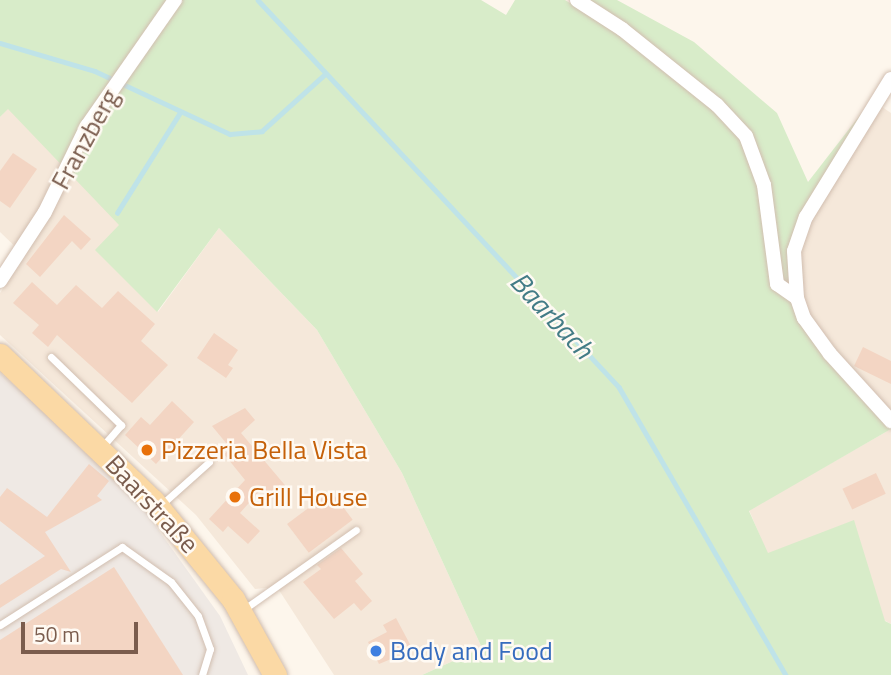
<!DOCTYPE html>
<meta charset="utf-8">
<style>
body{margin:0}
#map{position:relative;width:891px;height:675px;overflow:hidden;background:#fdf6ec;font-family:"Titillium Web",sans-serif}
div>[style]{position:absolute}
.residential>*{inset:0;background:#f5e8da}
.industrial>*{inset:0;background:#efe9e4}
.green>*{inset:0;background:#d8ecc9}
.stream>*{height:4.5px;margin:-2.25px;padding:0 2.25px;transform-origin:2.25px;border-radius:2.25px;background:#bfe3e8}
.building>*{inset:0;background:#f3d5c3;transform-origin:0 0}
.roads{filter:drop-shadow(0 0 2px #d1beb0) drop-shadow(0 0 2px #d1beb0)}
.lane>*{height:7px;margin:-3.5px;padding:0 3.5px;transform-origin:3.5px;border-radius:3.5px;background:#fff}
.street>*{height:14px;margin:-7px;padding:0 7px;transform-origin:7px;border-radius:7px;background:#fff}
.primary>*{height:23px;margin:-11.5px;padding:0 11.5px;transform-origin:11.5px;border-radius:11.5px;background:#fbd9a5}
.dots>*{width:19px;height:19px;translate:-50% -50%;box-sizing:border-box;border:4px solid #fffaf3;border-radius:50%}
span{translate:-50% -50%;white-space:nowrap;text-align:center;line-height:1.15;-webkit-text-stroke:5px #fffaf3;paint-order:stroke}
.street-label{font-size:26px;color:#7a5c4d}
.food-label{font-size:26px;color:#c56008}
.left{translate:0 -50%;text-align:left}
.shop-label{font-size:26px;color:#366cbe}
.water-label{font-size:28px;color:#437c86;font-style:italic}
.scale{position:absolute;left:21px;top:622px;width:117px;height:32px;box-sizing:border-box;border:4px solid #7a5c4d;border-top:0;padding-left:9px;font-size:21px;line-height:24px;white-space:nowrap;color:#7a5c4d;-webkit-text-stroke:5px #fffaf3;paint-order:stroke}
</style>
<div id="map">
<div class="residential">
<div style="clip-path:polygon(876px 103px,891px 113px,891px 421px,797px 298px,806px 217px)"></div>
<div style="clip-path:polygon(8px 108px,120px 225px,158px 312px,219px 228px,317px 330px,402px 473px,482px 648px,422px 675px,334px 675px,277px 587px,255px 589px,196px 515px,0 335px,0 293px,25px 256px,0 232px,0 117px)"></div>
<div style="clip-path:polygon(891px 429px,891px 624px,767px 553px,749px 510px)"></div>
</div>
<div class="industrial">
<div style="clip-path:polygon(0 373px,69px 433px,147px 514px,220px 616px,248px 675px,0 675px)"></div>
</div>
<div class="green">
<div style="clip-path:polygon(0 0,481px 0,506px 15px,515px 0,565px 0,618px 32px,717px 105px,757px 160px,773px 265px,804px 318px,891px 421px,891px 429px,749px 511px,768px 553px,854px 520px,885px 621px,891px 624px,891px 675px,422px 675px,482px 648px,402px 473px,317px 330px,219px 228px,157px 312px,95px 250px,119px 225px,8px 109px,0 117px)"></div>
<div style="clip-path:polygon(583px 0,617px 0,694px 42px,777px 113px,808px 182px,874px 97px,803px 213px,793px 292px,779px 280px,746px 131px)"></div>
</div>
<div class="stream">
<div style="left:258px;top:0;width:529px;rotate:46.99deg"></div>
<div style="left:619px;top:387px;width:333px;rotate:59.9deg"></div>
<div style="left:0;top:43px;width:99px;rotate:16.4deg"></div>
<div style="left:95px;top:71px;width:149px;rotate:25deg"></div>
<div style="left:230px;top:134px;width:32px;rotate:-5deg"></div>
<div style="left:262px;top:131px;width:85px;rotate:-42.1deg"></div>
<div style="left:117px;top:213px;width:117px;rotate:-57.9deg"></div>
</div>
<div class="building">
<div style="clip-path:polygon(13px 153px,37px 169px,10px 208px,0 201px,0 171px)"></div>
<div style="clip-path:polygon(64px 215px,91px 239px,81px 250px,72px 241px,40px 277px,26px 264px)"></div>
<div style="clip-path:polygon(32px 282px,57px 305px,76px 285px,102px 308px,118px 291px,155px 324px,141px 341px,168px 365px,132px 403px,57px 335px,48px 347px,32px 333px,39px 325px,13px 303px)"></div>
<div style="clip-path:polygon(214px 333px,238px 350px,228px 365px,233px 368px,226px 378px,197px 358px)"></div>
<div style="clip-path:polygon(863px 347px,891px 361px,891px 384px,854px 366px)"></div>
<div style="clip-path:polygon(172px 401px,194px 422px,156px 464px,125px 435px,141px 417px,150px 425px)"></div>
<div style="clip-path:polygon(245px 408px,255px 420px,241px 433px,289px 490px,275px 501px,263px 487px,240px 513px,260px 531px,248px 544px,228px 526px,223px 532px,209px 519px,245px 480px,224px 454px,231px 449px,212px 426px)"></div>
<div style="clip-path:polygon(89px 464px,109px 481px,97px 496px,102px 500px,45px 532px,71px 572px,61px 569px,0 608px,0 585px,45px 556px,0 521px,0 497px,7px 488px,47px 517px)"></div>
<div style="left:876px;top:473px;width:23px;height:37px;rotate:65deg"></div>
<div style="left:331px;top:491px;width:36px;height:55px;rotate:53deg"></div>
<div style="clip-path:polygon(341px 548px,363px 574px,355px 581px,372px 601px,361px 611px,354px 603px,334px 619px,303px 582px,321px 569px,317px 565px)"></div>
<div style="clip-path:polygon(114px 567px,183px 675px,0 675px,0 640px)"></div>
<div style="clip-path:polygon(396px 618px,413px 650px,379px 664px,368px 642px,387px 632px,383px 625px)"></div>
</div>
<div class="roads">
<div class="lane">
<div style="left:51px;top:357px;width:98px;rotate:44.2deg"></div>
<div style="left:121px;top:425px;width:30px;rotate:131deg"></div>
<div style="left:162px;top:504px;width:63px;rotate:-41.8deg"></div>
<div style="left:244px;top:609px;width:137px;rotate:-35.2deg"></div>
<div style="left:0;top:625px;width:145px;rotate:-32.6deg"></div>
<div style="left:122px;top:547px;width:60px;rotate:35.5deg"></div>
<div style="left:171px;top:582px;width:43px;rotate:51.5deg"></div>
<div style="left:198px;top:616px;width:35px;rotate:70deg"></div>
<div style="left:210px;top:649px;width:27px;rotate:107deg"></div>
</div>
<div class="street">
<div style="left:577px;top:0;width:54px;rotate:32.8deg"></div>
<div style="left:622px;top:29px;width:122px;rotate:38.7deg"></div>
<div style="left:717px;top:105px;width:42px;rotate:46.9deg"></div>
<div style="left:746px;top:136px;width:52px;rotate:69.8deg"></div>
<div style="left:764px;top:185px;width:100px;rotate:82.5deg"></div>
<div style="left:777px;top:284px;width:24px;rotate:35deg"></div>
<div style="left:797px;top:298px;width:21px;rotate:71deg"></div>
<div style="left:804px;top:318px;width:44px;rotate:54.2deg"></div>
<div style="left:830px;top:354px;width:91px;rotate:47.7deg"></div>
<div style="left:0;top:281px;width:82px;rotate:-56.9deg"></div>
<div style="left:45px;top:212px;width:96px;rotate:-64deg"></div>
<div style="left:87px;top:126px;width:154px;rotate:-55.1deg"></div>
<div style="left:797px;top:298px;width:47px;rotate:-93.7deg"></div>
<div style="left:794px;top:251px;width:36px;rotate:-71deg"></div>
<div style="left:806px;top:217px;width:162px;rotate:-58.4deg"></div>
</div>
<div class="primary">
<div style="left:0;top:355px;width:211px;rotate:43.7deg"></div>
<div style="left:153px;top:501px;width:127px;rotate:50.8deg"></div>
<div style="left:233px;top:599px;width:87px;rotate:61.1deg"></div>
</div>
</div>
<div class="dots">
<div style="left:147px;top:450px;background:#e8710a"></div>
<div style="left:235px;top:497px;background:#e8710a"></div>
<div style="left:376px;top:651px;background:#3f7fe0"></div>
</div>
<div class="street-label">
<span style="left:85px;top:139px;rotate:-61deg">Franzberg</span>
<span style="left:152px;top:504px;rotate:47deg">Baarstraße</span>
</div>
<div class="food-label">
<span class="left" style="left:161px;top:450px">Pizzeria Bella Vista</span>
<span class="left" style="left:249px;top:497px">Grill House</span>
</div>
<div class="shop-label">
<span class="left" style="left:390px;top:651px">Body and Food</span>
</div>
<div class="water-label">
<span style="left:552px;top:315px;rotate:47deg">Baarbach</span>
</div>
<div class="scale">50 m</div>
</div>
